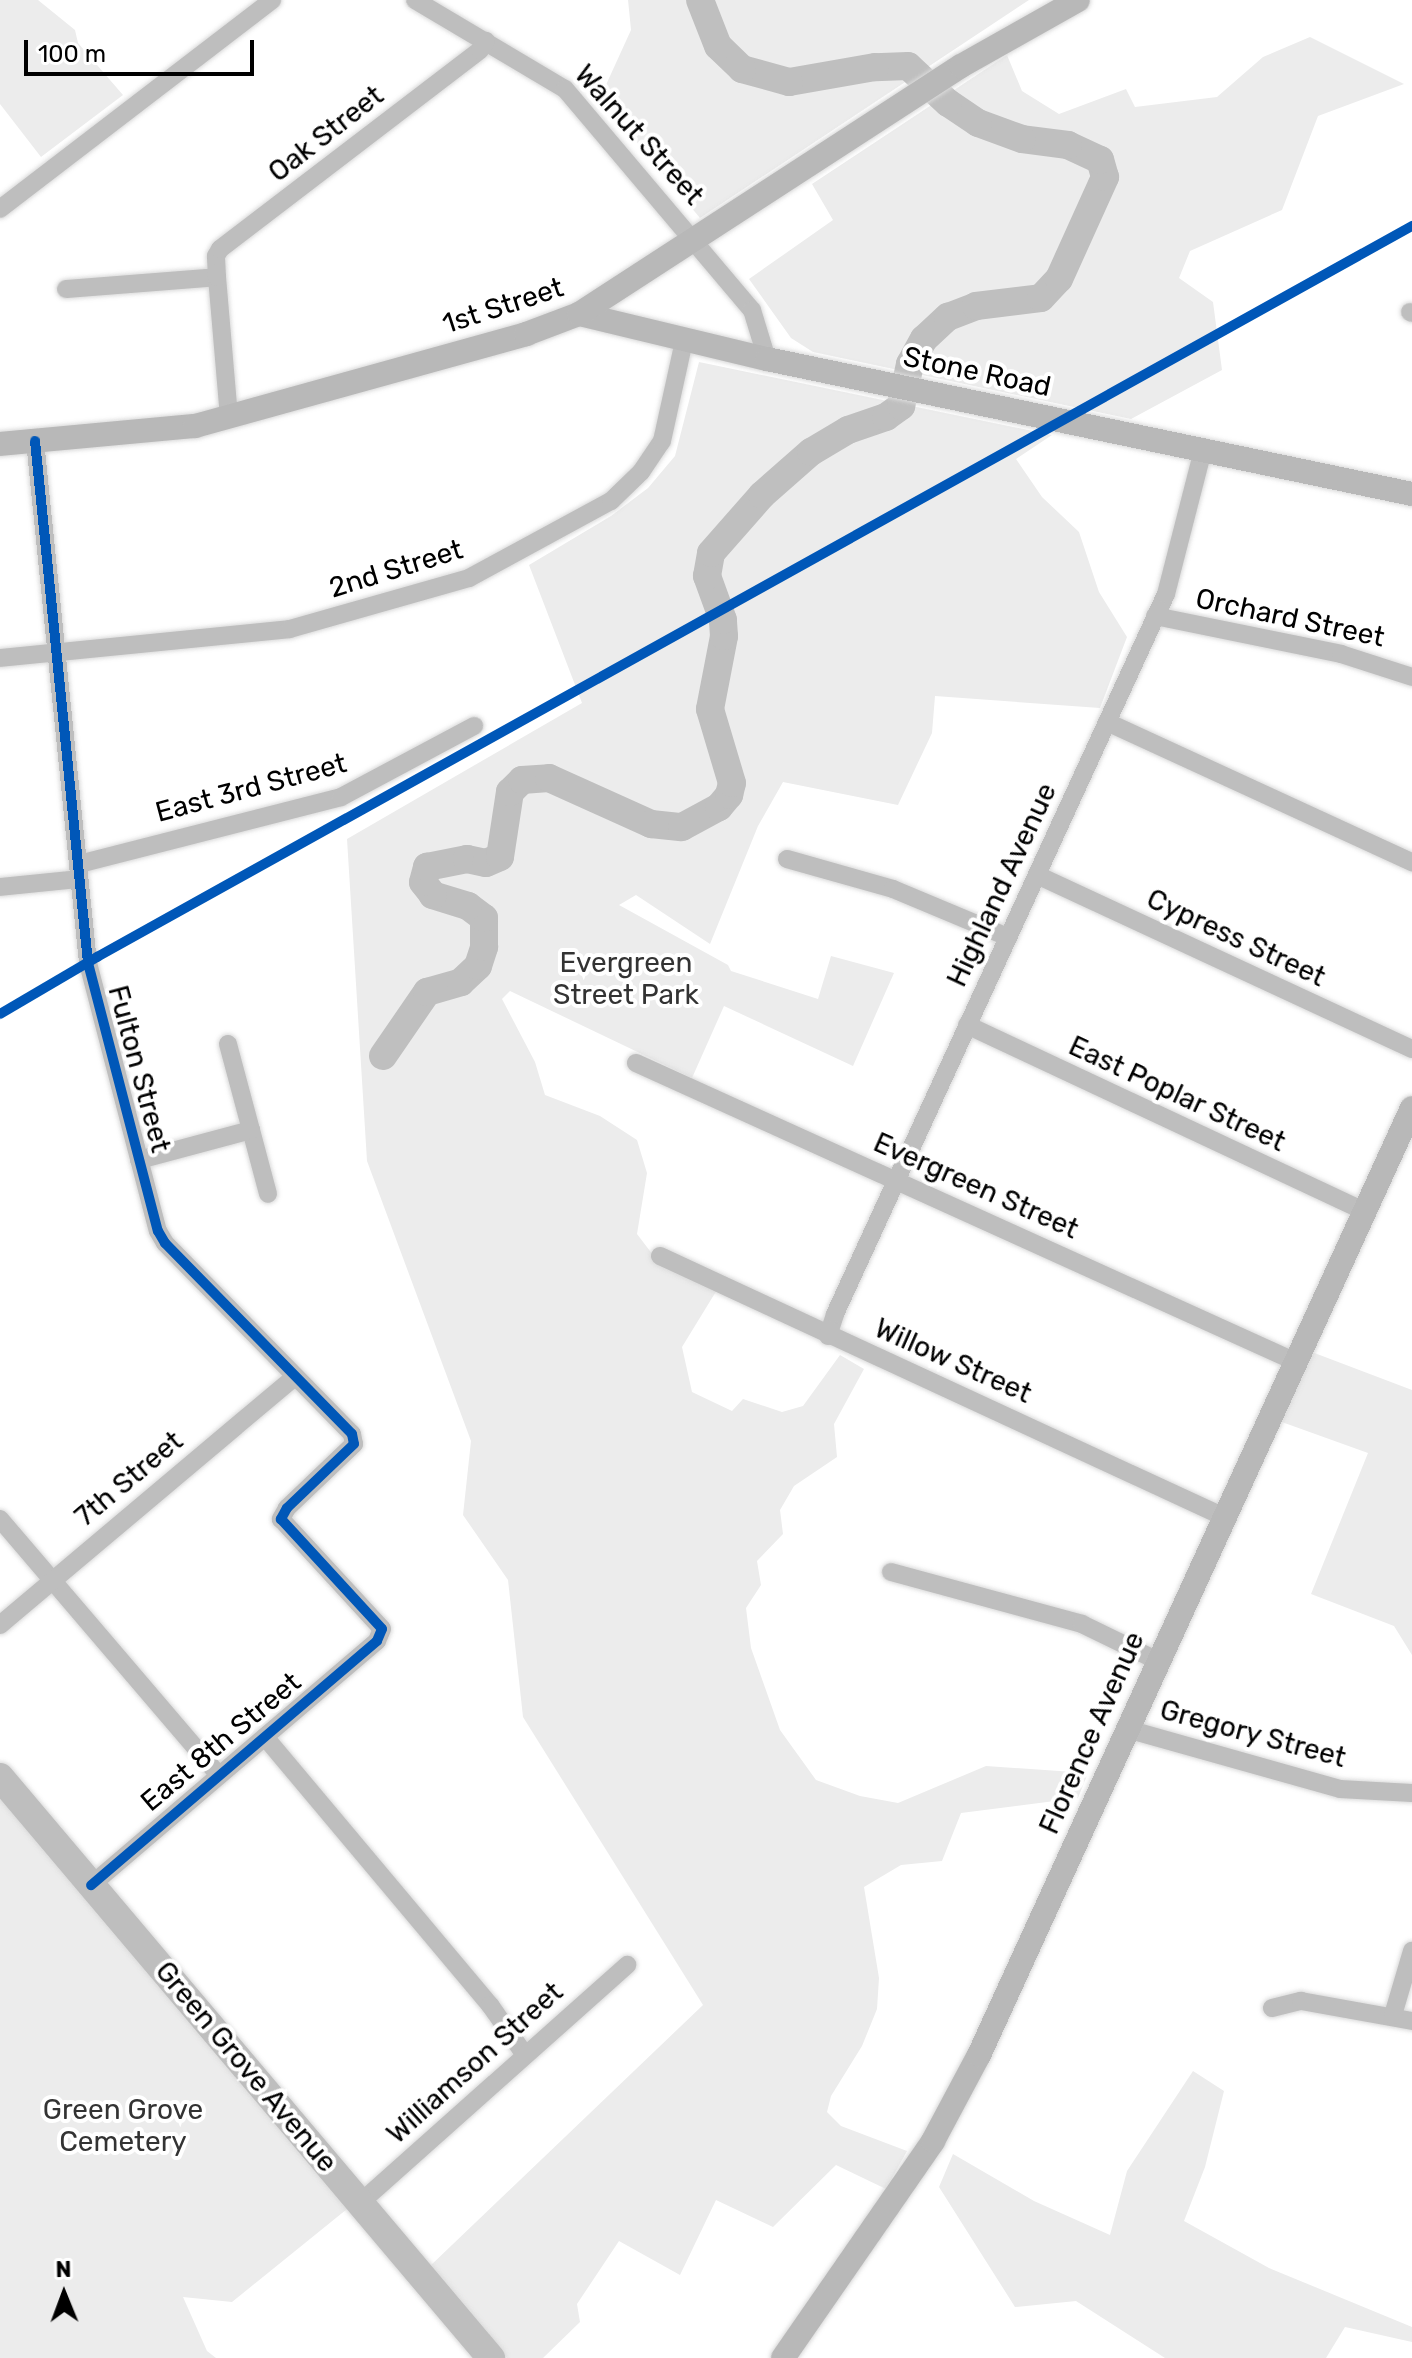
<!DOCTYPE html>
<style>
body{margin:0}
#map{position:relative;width:1412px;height:2358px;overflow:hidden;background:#fff;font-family:Rubik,sans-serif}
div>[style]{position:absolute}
.green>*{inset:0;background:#ececec}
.river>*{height:28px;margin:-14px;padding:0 14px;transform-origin:14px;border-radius:14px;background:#bfbfbf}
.roads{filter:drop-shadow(0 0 2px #dbdbdb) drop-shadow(0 0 2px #dbdbdb)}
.street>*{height:18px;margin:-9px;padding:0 9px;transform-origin:9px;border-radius:9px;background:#bebebe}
.secondary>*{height:24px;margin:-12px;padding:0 12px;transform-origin:12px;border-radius:12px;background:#b8b8b8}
.primary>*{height:28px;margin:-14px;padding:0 14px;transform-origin:14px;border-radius:14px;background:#bebebe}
.cycleway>*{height:10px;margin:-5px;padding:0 5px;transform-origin:5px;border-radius:5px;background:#0057b8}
span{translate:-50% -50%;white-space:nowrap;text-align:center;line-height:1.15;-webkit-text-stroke:8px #fff;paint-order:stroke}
.street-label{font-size:28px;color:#000}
.park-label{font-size:28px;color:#333}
.north{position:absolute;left:24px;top:2254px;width:80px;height:80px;-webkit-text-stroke:6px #fff;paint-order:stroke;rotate:359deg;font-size:22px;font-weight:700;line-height:32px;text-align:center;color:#000}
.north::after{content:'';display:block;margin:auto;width:28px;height:36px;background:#000;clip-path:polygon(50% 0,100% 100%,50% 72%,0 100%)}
.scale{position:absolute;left:24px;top:40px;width:230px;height:36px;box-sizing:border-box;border:4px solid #000;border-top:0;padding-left:10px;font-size:24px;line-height:28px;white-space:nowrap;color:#000;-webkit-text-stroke:6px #fff;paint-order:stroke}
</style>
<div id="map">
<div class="green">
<div style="clip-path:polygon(0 0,38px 0,75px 30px,78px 43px,123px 95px,41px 157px,0 104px)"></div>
<div style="clip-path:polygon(628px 0,1029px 0,700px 218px,600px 98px,631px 30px)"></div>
<div style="clip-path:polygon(1310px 37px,1404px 84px,1318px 116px,1282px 210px,1190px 251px,1179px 278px,1213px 302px,1222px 370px,1131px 419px,813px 352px,791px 338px,749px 279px,833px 220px,812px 184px,1007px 55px,1022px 91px,1059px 114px,1126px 89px,1135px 107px,1217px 97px,1263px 57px)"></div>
<div style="clip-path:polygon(699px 362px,1052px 435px,1016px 459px,1042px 497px,1079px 532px,1099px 592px,1127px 637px,1100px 708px,935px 696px,932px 733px,898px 805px,783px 782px,758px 826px,710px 944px,636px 895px,619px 905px,728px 965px,731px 971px,818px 999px,831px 956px,894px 973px,853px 1066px,724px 1006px,692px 1078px,510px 991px,502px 999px,535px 1062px,545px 1095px,600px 1116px,637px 1140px,647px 1173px,637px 1234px,653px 1255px,720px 1285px,682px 1347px,692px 1392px,732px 1411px,743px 1399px,782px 1412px,803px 1406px,840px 1355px,864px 1369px,834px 1424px,837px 1457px,794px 1486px,780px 1510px,783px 1534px,757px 1561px,761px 1585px,746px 1608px,751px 1648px,780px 1730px,816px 1780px,860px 1796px,898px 1803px,986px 1766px,1088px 1773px,1078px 1798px,961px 1813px,942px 1861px,901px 1865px,864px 1887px,879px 1978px,877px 2009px,862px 2046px,831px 2096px,827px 2112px,841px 2126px,907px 2151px,886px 2189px,836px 2165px,773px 2227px,716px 2200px,680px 2275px,619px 2241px,577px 2304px,580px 2322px,543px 2358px,507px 2358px,429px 2267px,703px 2005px,523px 1717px,508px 1580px,463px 1515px,471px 1441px,367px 1161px,347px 839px,582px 703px,529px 565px,611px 516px,648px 488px,675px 456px)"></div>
<div style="clip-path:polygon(1296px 1346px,1412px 1390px,1412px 1655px,1394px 1626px,1311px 1594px,1368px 1453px,1265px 1416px)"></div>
<div style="clip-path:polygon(0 1797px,352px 2205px,232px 2302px,183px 2297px,207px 2351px,216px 2358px,0 2358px)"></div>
<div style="clip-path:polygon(1193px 2071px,1224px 2091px,1205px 2167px,1184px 2221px,1269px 2268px,1412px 2327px,1412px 2342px,1345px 2327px,1326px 2358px,1165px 2358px,1076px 2301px,1015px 2307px,939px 2187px,953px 2154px,1034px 2201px,1110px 2235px,1127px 2171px)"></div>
</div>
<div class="river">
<div style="left:383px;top:1056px;width:78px;rotate:-55.5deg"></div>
<div style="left:427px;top:992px;width:35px;rotate:-16deg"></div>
<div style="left:461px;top:982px;width:23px;rotate:-43deg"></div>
<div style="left:478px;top:966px;width:20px;rotate:-72deg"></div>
<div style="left:484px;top:947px;width:29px;rotate:-90deg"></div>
<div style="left:484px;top:918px;width:20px;rotate:-143deg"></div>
<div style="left:468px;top:906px;width:37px;rotate:-163deg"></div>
<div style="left:433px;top:895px;width:16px;rotate:-128deg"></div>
<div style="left:423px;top:882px;width:16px;rotate:-75deg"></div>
<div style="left:427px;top:867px;width:41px;rotate:-11.3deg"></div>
<div style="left:467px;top:859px;width:19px;rotate:12deg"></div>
<div style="left:486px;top:863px;width:15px;rotate:-23deg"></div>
<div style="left:500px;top:857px;width:66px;rotate:-81.3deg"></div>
<div style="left:510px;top:792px;width:17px;rotate:-45deg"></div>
<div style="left:522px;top:780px;width:27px;rotate:-4deg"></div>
<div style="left:549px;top:778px;width:112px;rotate:24.3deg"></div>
<div style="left:651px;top:824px;width:31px;rotate:6deg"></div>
<div style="left:682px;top:827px;width:42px;rotate:-28.4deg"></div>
<div style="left:719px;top:807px;width:16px;rotate:-50deg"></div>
<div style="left:729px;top:795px;width:12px;rotate:-76deg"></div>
<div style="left:732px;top:783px;width:77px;rotate:-106.6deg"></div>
<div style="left:710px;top:709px;width:74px;rotate:-79.1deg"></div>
<div style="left:724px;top:636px;width:16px;rotate:-94deg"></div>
<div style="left:723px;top:620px;width:47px;rotate:-110deg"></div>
<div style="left:707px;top:576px;width:23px;rotate:-80deg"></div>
<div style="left:711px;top:553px;width:77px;rotate:-48.7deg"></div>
<div style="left:762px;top:495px;width:65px;rotate:-41.3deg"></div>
<div style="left:811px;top:452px;width:43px;rotate:-30.7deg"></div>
<div style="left:848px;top:430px;width:40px;rotate:-18.9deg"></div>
<div style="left:886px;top:417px;width:19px;rotate:-36deg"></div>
<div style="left:901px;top:406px;width:43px;rotate:-77.9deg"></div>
<div style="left:910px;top:364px;width:29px;rotate:-61deg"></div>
<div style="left:924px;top:339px;width:33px;rotate:-43deg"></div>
<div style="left:948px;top:317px;width:30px;rotate:-21deg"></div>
<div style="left:976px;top:306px;width:65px;rotate:-7deg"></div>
<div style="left:1041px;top:298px;width:26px;rotate:-47deg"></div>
<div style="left:1059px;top:279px;width:112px;rotate:-65.7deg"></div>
<div style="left:1105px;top:177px;width:18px;rotate:-106deg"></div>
<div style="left:1100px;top:160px;width:35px;rotate:-155deg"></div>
<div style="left:1068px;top:145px;width:46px;rotate:-172.6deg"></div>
<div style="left:1022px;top:139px;width:47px;rotate:-160deg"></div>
<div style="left:978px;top:123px;width:36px;rotate:-146deg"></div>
<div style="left:948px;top:103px;width:54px;rotate:-137.2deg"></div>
<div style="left:908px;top:66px;width:33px;rotate:178deg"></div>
<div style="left:875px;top:67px;width:87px;rotate:170.1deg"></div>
<div style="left:789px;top:82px;width:49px;rotate:-164.5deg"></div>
<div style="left:742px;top:69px;width:33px;rotate:-136deg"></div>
<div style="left:718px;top:46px;width:49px;rotate:-111.4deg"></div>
</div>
<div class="roads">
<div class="street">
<div style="left:415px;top:0;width:174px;rotate:30.7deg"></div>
<div style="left:565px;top:89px;width:289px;rotate:49.8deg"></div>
<div style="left:752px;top:310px;width:51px;rotate:73deg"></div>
<div style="left:0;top:209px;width:343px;rotate:-37.5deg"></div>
<div style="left:66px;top:289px;width:151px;rotate:-4.5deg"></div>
<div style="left:1410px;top:312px;width:2px;rotate:27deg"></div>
<div style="left:229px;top:417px;width:141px;rotate:-94.9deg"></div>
<div style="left:217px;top:277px;width:21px;rotate:-93deg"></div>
<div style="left:216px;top:256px;width:8px;rotate:-60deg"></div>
<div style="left:220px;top:249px;width:327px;rotate:-37.4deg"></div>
<div style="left:480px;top:50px;width:11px;rotate:-56deg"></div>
<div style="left:35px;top:441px;width:525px;rotate:84.2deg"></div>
<div style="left:88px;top:963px;width:277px;rotate:75.4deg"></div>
<div style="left:158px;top:1231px;width:14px;rotate:60deg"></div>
<div style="left:165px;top:1243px;width:267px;rotate:45.6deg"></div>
<div style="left:352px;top:1434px;width:10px;rotate:79deg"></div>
<div style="left:354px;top:1444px;width:93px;rotate:136.3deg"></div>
<div style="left:287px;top:1508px;width:13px;rotate:119deg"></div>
<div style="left:281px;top:1519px;width:149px;rotate:47.4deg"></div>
<div style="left:382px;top:1629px;width:13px;rotate:113deg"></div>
<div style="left:377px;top:1641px;width:376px;rotate:139.5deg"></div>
<div style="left:1155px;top:616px;width:190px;rotate:11.5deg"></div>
<div style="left:1341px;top:654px;width:75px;rotate:17.9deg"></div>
<div style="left:0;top:658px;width:291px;rotate:-5.7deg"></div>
<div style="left:290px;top:629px;width:186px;rotate:-15.9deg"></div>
<div style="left:469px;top:578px;width:162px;rotate:-28.5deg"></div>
<div style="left:611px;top:501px;width:42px;rotate:-44deg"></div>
<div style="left:641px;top:472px;width:37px;rotate:-56deg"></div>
<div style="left:662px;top:441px;width:102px;rotate:-77.6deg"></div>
<div style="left:1107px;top:722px;width:336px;rotate:24.7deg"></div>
<div style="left:787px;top:859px;width:110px;rotate:15.8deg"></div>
<div style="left:893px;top:889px;width:125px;rotate:22.7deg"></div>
<div style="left:79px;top:864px;width:270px;rotate:-14.3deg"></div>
<div style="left:341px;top:797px;width:151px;rotate:-28.1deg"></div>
<div style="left:1037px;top:875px;width:413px;rotate:24.9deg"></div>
<div style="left:0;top:887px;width:79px;rotate:-5.8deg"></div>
<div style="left:967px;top:1025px;width:438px;rotate:25.1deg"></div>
<div style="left:636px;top:1063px;width:722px;rotate:24.37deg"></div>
<div style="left:251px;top:1130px;width:66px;rotate:75.1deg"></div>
<div style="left:139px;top:1160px;width:116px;rotate:-15deg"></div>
<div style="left:251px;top:1130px;width:89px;rotate:-105deg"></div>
<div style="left:660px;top:1256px;width:621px;rotate:24.83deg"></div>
<div style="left:828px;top:1336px;width:23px;rotate:-72deg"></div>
<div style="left:835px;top:1314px;width:792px;rotate:-65.31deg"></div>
<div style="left:1166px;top:594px;width:149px;rotate:-75.6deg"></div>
<div style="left:0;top:1519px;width:337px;rotate:49.5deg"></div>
<div style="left:891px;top:1572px;width:198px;rotate:15.2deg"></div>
<div style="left:1082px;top:1624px;width:85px;rotate:26deg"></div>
<div style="left:0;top:1625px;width:385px;rotate:-40.1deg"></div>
<div style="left:1127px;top:1729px;width:221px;rotate:15.7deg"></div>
<div style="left:1340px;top:1789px;width:72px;rotate:3.2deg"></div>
<div style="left:265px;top:1737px;width:350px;rotate:50deg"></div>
<div style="left:490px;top:2005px;width:61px;rotate:55deg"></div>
<div style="left:1272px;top:2008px;width:30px;rotate:-14deg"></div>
<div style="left:1301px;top:2001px;width:113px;rotate:10.2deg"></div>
<div style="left:1393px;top:2015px;width:67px;rotate:-73.5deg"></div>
<div style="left:360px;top:2203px;width:358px;rotate:-41.7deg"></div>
</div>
<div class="secondary">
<div style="left:579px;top:314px;width:193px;rotate:13.5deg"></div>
<div style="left:767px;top:359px;width:659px;rotate:11.82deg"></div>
<div style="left:0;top:444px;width:196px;rotate:-5.3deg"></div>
<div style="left:195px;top:426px;width:344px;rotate:-15.5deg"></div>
<div style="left:526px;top:334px;width:57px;rotate:-20.7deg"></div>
<div style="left:579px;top:314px;width:455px;rotate:-33deg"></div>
<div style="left:961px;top:66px;width:134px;rotate:-29.4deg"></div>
<div style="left:783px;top:2358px;width:264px;rotate:-55.3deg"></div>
<div style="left:933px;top:2141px;width:98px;rotate:-61.9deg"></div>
<div style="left:979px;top:2055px;width:1041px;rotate:-65.43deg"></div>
</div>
<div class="primary">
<div style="left:0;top:1777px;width:761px;rotate:49.8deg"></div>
</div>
</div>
<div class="cycleway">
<div style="left:35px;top:441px;width:525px;rotate:84.2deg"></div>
<div style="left:88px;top:963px;width:277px;rotate:75.4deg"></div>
<div style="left:158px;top:1231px;width:14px;rotate:60deg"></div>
<div style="left:165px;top:1243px;width:267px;rotate:45.6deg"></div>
<div style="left:352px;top:1434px;width:10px;rotate:79deg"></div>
<div style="left:354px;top:1444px;width:93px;rotate:136.3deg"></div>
<div style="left:287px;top:1508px;width:13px;rotate:119deg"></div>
<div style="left:281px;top:1519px;width:149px;rotate:47.4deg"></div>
<div style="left:382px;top:1629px;width:13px;rotate:113deg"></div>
<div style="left:377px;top:1641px;width:376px;rotate:139.5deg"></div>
<div style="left:0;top:1014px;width:113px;rotate:-30.4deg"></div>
<div style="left:97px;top:957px;width:1505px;rotate:-29.07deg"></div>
</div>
<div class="street-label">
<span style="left:326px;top:134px;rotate:-38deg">Oak Street</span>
<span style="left:639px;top:135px;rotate:48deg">Walnut Street</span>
<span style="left:503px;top:306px;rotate:-18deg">1st Street</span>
<span style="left:977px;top:372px;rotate:12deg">Stone Road</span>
<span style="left:396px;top:569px;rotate:-17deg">2nd Street</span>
<span style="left:1290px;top:618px;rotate:12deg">Orchard Street</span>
<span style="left:251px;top:788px;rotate:-15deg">East 3rd Street</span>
<span style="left:1002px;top:885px;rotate:-65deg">Highland Avenue</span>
<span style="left:1236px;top:938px;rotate:25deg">Cypress Street</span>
<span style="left:139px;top:1069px;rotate:75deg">Fulton Street</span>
<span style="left:1177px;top:1094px;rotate:25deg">East Poplar Street</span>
<span style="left:976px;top:1186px;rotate:24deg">Evergreen Street</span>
<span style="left:953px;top:1361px;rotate:24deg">Willow Street</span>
<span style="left:129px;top:1479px;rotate:-40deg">7th Street</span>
<span style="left:1092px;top:1733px;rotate:-66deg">Florence Avenue</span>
<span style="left:1253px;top:1734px;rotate:15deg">Gregory Street</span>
<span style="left:221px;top:1742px;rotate:-40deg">East 8th Street</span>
<span style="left:475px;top:2063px;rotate:-42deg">Williamson Street</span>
<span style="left:246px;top:2067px;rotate:50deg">Green Grove Avenue</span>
</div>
<div class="park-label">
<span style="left:626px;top:979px">Evergreen<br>Street Park</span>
<span style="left:123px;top:2126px">Green Grove<br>Cemetery</span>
</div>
<div class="north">N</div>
<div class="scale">100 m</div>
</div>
